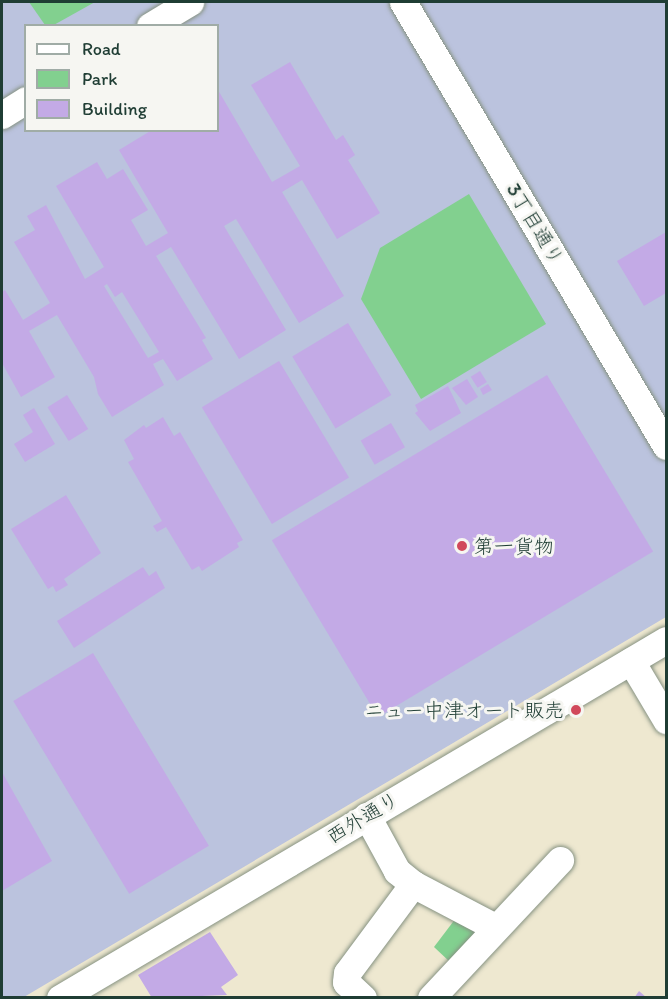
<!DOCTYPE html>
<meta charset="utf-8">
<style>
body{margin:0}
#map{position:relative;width:668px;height:999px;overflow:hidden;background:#eee8d0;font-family:Itim,"Klee One",sans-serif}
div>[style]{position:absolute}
.industrial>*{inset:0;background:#bbc3de}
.green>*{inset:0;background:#82d08f}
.building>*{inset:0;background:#c3aae6;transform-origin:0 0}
.roads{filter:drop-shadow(0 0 2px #869282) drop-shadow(0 0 2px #869282)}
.minor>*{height:27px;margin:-13.5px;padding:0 13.5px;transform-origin:13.5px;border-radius:13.5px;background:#fff}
.dots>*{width:16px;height:16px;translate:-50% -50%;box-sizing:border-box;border:3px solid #f6f6f2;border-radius:50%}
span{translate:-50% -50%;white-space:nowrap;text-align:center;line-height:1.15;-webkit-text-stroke:6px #f6f6f2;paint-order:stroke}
.street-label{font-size:20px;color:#1f3d34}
.poi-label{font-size:20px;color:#1f3d34}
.left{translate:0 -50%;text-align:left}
.right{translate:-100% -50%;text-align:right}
.frame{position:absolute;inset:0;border:3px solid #1f3d34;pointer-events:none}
.legend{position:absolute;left:24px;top:24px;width:195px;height:108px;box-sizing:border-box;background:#f6f6f2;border:2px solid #a0aca6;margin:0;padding:8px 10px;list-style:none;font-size:18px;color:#1f3d34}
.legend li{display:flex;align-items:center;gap:12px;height:30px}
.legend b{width:30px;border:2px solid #a0aca6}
</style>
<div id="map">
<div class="industrial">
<div style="clip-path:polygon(evenodd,2px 2px,666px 2px,666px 617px,24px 997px,2px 998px,2px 2px,26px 26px,218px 26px,218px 130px,26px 130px,26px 26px)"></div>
</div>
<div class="green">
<div style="clip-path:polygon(29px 2px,95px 2px,52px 26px,45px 25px)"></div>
<div style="clip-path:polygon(469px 194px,546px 324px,421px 399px,361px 299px,380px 248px)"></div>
<div style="clip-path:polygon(459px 914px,481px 930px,451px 963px,434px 947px)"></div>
</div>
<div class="building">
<div style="clip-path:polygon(evenodd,290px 62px,336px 140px,343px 135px,355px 155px,348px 160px,380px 213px,337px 239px,302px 180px,282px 192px,344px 296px,299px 323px,236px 219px,224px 226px,286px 330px,239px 359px,171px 247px,156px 256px,206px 338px,202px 340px,213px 359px,177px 381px,163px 359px,153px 364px,164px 385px,112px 417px,98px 394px,94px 377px,57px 315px,29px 331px,55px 377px,21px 397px,2px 363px,2px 292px,5px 290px,23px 320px,50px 303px,14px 242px,35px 230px,27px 216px,46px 205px,85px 279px,104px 267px,56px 186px,97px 162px,107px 179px,123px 169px,148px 210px,131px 220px,146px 246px,168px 233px,119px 150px,152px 130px,218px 130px,218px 90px,272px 182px,300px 166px,251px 85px,290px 62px,107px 284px,115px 297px,122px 292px,159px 352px,148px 358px,104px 286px,107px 284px)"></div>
<div style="clip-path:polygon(666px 232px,666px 293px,644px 306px,617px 261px)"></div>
<div style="left:348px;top:323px;width:84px;height:65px;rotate:59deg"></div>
<div style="left:279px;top:361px;width:136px;height:90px;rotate:59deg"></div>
<div style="left:480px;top:371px;width:13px;height:11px;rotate:58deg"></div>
<div style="left:547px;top:375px;width:206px;height:321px;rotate:59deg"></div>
<div style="clip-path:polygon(467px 379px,478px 397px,466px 405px,452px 388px)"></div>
<div style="clip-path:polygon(488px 384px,492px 390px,483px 395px,480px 389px)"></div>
<div style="clip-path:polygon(448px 386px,461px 413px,430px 431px,415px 413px,418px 411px,415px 405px)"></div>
<div style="left:67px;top:395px;width:40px;height:23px;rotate:58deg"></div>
<div style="clip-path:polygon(34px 408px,55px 444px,25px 462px,14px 444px,33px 432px,23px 415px)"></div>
<div style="clip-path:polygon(163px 417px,174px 436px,180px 432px,243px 540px,237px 543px,239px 547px,202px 571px,199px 566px,192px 570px,166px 527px,157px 532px,153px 526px,162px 521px,128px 462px,134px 459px,124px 440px,144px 425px,146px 428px)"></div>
<div style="left:391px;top:423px;width:28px;height:35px;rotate:60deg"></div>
<div style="clip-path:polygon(66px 495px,101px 553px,64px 579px,68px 585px,56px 592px,53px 586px,48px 589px,11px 529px)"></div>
<div style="clip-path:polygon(143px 567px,149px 576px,156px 571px,165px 588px,74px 648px,57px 621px)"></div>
<div style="left:93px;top:653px;width:225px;height:93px;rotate:59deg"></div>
<div style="clip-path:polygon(2px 772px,52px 861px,2px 891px)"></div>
<div style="clip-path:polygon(210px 932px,238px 975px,221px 987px,227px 995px,152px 998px,138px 975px)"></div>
<div style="clip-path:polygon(639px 991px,647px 998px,634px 998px)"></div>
</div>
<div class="roads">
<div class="minor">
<div style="left:403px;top:2px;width:516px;rotate:59.36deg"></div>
<div style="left:150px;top:26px;width:47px;rotate:-31deg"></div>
<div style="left:2px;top:115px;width:28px;rotate:-32deg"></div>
<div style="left:631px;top:661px;width:69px;rotate:59.3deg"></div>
<div style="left:413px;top:884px;width:93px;rotate:27.7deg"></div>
<div style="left:60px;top:998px;width:704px;rotate:-30.57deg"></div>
<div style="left:363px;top:998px;width:23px;rotate:-137deg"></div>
<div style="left:346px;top:982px;width:9px;rotate:-84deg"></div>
<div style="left:347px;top:973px;width:111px;rotate:-53.4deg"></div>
<div style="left:413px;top:884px;width:21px;rotate:-141deg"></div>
<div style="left:397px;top:871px;width:63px;rotate:-118.6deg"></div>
<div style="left:431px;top:998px;width:189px;rotate:-46.9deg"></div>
</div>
</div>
<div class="dots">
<div style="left:462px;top:546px;background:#d1495b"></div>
<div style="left:576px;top:710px;background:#d1495b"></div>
</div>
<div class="street-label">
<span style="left:535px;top:224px;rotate:59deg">3丁目通り</span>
<span style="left:363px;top:818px;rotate:-31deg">西外通り</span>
</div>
<div class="poi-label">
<span class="left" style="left:474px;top:546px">第一貨物</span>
<span class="right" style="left:564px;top:710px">ニュー中津オート販売</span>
</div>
<div class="frame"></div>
<ul class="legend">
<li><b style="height:8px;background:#fff"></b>Road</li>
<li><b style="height:16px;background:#82d08f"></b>Park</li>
<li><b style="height:16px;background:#c3aae6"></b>Building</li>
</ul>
</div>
